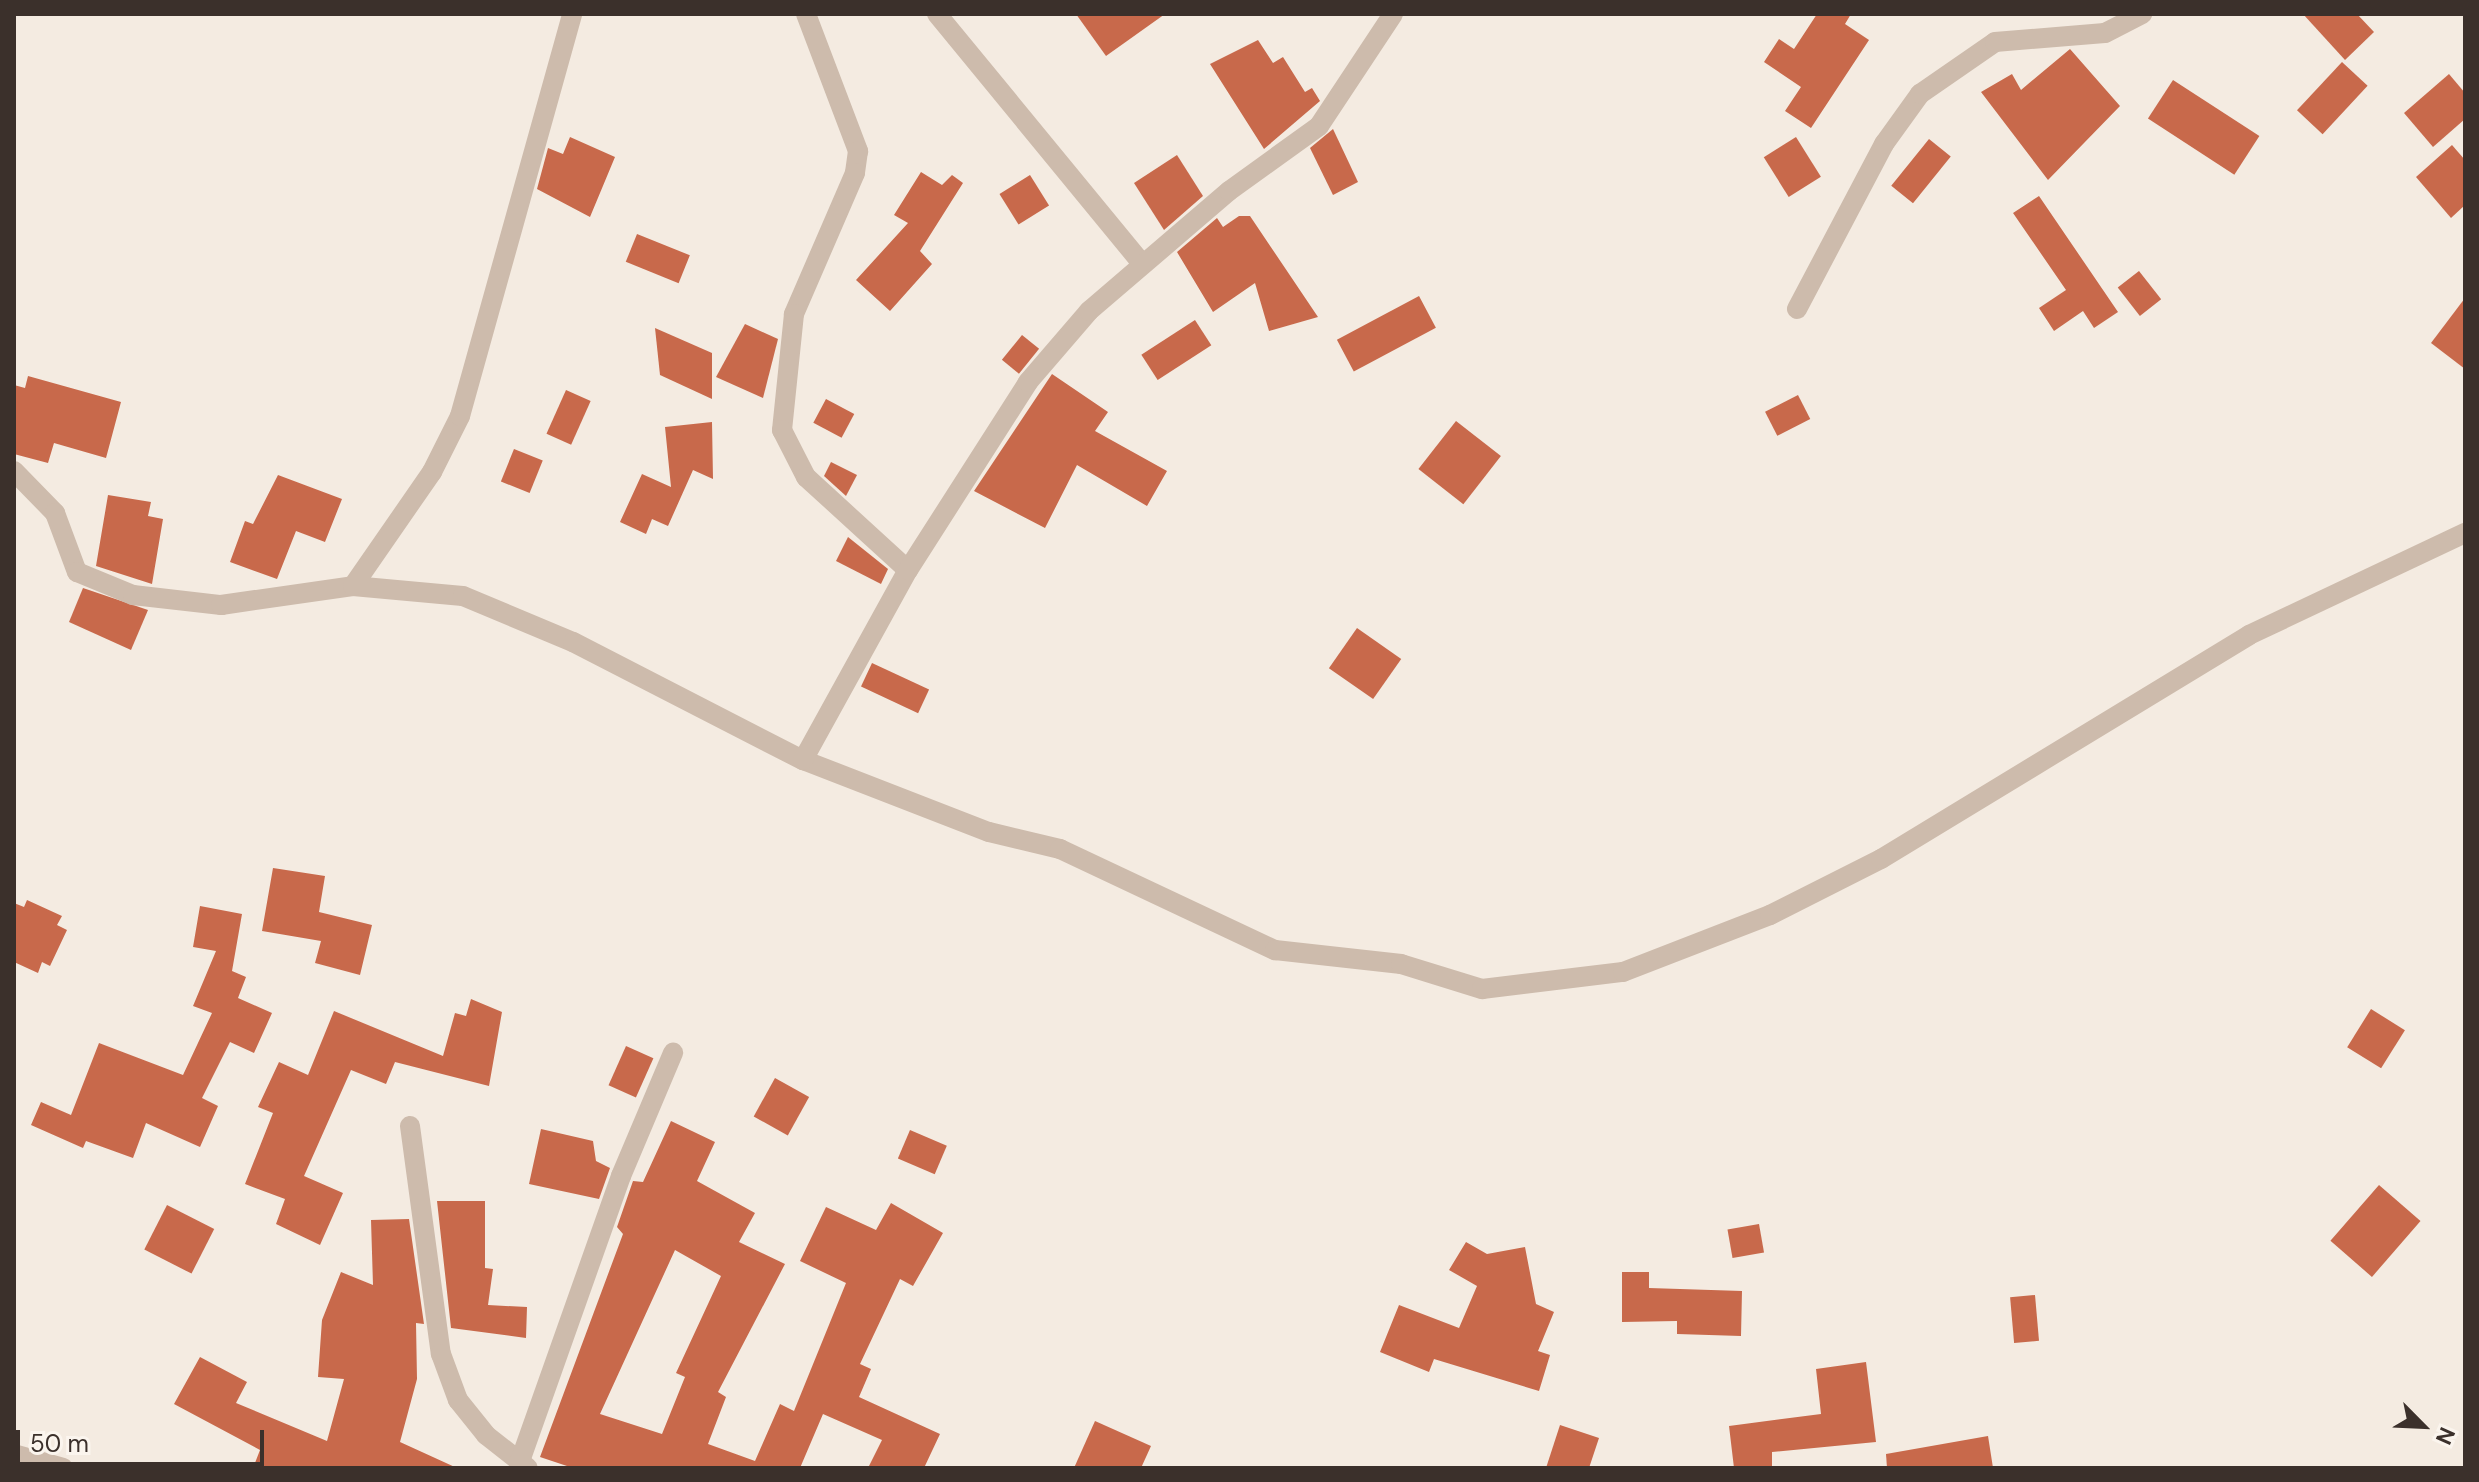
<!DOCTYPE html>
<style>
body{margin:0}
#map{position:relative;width:2479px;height:1482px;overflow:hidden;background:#f4ebe1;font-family:"DM Sans",sans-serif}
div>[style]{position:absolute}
.building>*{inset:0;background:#c8694b;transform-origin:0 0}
.minor>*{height:20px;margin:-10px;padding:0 10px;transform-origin:10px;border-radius:10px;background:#cdbbac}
span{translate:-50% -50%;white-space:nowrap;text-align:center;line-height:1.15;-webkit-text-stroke:7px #fbf5ee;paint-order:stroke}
.frame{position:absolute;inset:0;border:16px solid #3b302b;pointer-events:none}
.north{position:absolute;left:2383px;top:1386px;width:80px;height:80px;-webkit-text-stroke:6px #fbf5ee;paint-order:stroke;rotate:114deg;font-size:22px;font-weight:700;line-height:32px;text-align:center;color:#3b302b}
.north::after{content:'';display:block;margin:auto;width:28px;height:36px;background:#3b302b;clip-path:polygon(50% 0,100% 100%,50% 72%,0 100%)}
.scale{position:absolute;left:16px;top:1430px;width:248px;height:36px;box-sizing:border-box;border:4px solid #3b302b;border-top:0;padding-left:10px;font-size:24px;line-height:28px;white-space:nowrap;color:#3b302b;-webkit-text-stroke:6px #fbf5ee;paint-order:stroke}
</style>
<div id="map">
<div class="building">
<div style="clip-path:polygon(1076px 14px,1165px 14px,1106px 56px)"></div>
<div style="clip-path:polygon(1817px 14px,1851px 14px,1845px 24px,1869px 40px,1811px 128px,1785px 111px,1801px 87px,1764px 62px,1779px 39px,1794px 49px)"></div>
<div style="clip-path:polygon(2303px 14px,2357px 14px,2374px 32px,2345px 60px)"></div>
<div style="clip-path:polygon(1258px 40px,1273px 63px,1283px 57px,1305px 92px,1312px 88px,1320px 101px,1264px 149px,1210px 64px)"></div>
<div style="clip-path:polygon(2070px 49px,2120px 106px,2048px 180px,1981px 92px,2012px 74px,2021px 90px)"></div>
<div style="left:2342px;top:62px;width:35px;height:66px;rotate:43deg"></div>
<div style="clip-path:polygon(2449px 74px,2465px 93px,2465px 119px,2433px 147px,2404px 113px)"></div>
<div style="left:2173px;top:80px;width:103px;height:46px;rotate:33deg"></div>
<div style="clip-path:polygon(1333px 129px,1358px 182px,1333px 195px,1310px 148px)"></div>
<div style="clip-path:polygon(570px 137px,615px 157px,590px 217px,537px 189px,548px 148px,563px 154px)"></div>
<div style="left:1796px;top:137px;width:47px;height:38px;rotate:58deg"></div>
<div style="left:1929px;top:139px;width:28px;height:60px;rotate:39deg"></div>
<div style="clip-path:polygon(2452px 145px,2465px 160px,2465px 205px,2451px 218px,2416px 177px)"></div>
<div style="clip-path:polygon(1177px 155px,1203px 196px,1164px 230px,1134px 183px)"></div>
<div style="clip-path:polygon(921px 172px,942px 185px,952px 175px,963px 183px,920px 251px,932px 264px,890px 311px,856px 280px,908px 223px,894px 215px)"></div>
<div style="left:1030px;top:175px;width:36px;height:36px;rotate:58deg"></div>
<div style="clip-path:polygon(2039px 196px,2118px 312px,2094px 328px,2083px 311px,2054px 331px,2039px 308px,2066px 290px,2013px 213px)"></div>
<div style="clip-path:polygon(1239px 216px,1250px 216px,1318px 317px,1269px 331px,1255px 283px,1213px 312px,1177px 252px,1217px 218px,1223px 227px)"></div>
<div style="left:637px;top:234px;width:57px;height:30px;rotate:22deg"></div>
<div style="left:2139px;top:271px;width:36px;height:27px;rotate:52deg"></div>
<div style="left:1419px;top:296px;width:36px;height:93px;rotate:62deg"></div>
<div style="clip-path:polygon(2465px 298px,2465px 369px,2431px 343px)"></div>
<div style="left:1195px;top:320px;width:30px;height:64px;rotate:57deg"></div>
<div style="clip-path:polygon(745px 324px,778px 339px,763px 398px,716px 377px)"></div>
<div style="clip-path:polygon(655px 328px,712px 353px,712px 399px,660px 375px)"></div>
<div style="left:1022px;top:335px;width:22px;height:32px;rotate:39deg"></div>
<div style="clip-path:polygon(1052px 374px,1108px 412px,1095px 431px,1167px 471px,1147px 506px,1077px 465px,1045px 528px,974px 491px)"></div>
<div style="clip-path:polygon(28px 376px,121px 402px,106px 458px,54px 443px,48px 463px,14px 454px,14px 385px,25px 388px)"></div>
<div style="left:566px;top:390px;width:27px;height:48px;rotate:24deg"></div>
<div style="left:1798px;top:395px;width:27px;height:37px;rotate:63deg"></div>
<div style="left:826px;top:399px;width:32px;height:27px;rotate:28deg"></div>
<div style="left:1456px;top:421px;width:57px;height:61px;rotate:38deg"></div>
<div style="clip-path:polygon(712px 422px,713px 479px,693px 470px,668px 526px,652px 519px,646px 534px,620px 522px,642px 474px,671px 487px,665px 427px)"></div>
<div style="left:514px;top:449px;width:31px;height:35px;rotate:22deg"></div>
<div style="clip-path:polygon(831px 462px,857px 475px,846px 496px,824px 476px)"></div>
<div style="clip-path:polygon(278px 475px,342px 499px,325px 542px,296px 531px,277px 579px,230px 562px,245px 521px,253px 524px)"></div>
<div style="clip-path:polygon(108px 495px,151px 502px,148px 516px,163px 519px,152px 584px,96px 566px)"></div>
<div style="clip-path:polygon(848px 537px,888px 569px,881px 584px,836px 561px)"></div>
<div style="clip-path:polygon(83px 588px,148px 610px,131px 650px,69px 622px)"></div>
<div style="left:1357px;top:628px;width:54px;height:49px;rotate:35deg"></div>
<div style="left:872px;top:663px;width:63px;height:26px;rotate:25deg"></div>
<div style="clip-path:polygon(273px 868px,325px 876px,319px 912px,372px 925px,360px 975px,315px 963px,321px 941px,262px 931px)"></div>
<div style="clip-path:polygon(27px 900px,62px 916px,57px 925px,67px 930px,50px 966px,42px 962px,38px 973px,14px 962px,14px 903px,24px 907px)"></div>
<div style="clip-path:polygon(200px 906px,242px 914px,232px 971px,246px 977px,238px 998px,272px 1013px,254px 1053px,230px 1042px,202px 1098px,218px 1106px,200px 1147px,146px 1123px,133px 1158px,86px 1141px,83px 1148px,31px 1125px,41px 1102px,71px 1115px,99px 1043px,183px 1075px,212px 1013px,193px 1006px,216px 951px,193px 947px)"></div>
<div style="clip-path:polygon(471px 999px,502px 1012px,489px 1086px,395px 1062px,386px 1084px,351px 1070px,304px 1176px,343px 1193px,320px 1245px,276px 1224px,285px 1199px,245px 1184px,273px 1113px,258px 1107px,279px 1062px,308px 1075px,334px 1011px,443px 1056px,455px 1013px,466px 1016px)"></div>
<div style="left:2371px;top:1009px;width:40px;height:45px;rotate:32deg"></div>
<div style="left:626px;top:1046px;width:30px;height:43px;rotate:24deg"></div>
<div style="left:775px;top:1078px;width:39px;height:44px;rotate:29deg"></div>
<div style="clip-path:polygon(evenodd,671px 1121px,715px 1142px,697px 1181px,755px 1213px,739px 1242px,785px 1264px,718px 1392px,726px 1397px,708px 1444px,755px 1461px,780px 1404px,794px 1411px,846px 1283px,800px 1261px,826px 1207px,876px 1230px,891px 1203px,943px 1233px,913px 1286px,900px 1279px,860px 1364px,871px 1369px,859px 1397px,940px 1434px,924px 1468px,868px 1468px,882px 1440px,823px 1414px,800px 1468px,573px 1468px,540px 1457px,623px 1234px,617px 1227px,633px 1181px,643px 1182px,671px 1121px,675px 1250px,721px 1276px,676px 1373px,685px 1377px,662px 1434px,600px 1414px,675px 1250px)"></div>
<div style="clip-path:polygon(541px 1129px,593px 1141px,596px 1161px,610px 1168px,599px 1199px,529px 1184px)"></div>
<div style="left:910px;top:1130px;width:40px;height:31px;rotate:23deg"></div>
<div style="left:2379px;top:1185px;width:55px;height:74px;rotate:41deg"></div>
<div style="clip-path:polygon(437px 1201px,485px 1201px,485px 1268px,493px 1269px,488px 1305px,527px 1307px,526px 1338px,451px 1328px)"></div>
<div style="left:167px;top:1205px;width:53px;height:50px;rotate:27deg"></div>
<div style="clip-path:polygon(409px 1219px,424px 1324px,416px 1323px,417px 1379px,400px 1442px,457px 1468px,253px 1468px,260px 1450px,174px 1404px,200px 1357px,247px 1382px,236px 1403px,327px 1441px,344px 1379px,318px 1377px,322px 1320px,341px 1272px,373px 1285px,371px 1220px)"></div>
<div style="left:1759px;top:1224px;width:29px;height:32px;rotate:80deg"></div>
<div style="clip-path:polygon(1466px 1242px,1487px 1254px,1525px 1247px,1536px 1304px,1554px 1312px,1538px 1351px,1550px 1355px,1539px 1391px,1434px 1359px,1429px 1372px,1380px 1352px,1399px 1305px,1459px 1328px,1477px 1286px,1449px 1270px)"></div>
<div style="clip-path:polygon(1622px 1272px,1649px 1272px,1649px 1288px,1742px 1291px,1741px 1336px,1677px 1334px,1677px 1321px,1622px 1322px)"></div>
<div style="left:2035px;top:1295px;width:46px;height:25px;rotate:85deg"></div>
<div style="clip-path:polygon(1866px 1362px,1876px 1442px,1772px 1452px,1772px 1468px,1734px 1468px,1729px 1426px,1821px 1414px,1816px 1369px)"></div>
<div style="clip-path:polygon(1095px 1421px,1151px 1446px,1141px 1468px,1074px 1468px)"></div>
<div style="clip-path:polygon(1560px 1425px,1599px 1438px,1589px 1468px,1546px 1468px)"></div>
<div style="clip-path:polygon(1988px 1436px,1993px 1468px,1887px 1468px,1886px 1454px)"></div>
</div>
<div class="minor">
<div style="left:806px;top:14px;width:147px;rotate:69.2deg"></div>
<div style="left:858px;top:151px;width:22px;rotate:98deg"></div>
<div style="left:855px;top:173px;width:154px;rotate:113.4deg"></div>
<div style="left:794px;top:314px;width:117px;rotate:95.9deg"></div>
<div style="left:782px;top:430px;width:53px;rotate:62.9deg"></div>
<div style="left:806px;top:477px;width:138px;rotate:42.4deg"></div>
<div style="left:937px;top:14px;width:323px;rotate:50.6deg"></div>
<div style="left:1797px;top:309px;width:187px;rotate:-62.2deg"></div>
<div style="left:1884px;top:144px;width:62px;rotate:-54.2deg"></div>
<div style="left:1920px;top:94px;width:91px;rotate:-34.7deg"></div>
<div style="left:1995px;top:42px;width:110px;rotate:-4.7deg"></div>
<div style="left:2105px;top:33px;width:42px;rotate:-27.2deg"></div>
<div style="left:14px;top:471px;width:59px;rotate:45.7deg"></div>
<div style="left:55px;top:513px;width:63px;rotate:69.6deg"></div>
<div style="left:77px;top:572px;width:61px;rotate:22.3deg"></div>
<div style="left:133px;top:595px;width:89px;rotate:6.5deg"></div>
<div style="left:221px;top:605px;width:133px;rotate:-8.2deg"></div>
<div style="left:353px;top:586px;width:110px;rotate:5.2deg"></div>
<div style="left:463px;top:596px;width:119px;rotate:22.7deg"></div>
<div style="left:573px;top:642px;width:259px;rotate:27.2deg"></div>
<div style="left:803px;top:760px;width:199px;rotate:21.2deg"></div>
<div style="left:989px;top:832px;width:73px;rotate:13.5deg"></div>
<div style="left:1060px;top:849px;width:238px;rotate:25.2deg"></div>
<div style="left:1275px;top:950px;width:127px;rotate:6.3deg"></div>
<div style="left:1401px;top:964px;width:85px;rotate:17.2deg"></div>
<div style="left:1482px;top:989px;width:142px;rotate:-6.9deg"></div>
<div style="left:1623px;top:972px;width:158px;rotate:-21.2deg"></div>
<div style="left:1770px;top:915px;width:124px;rotate:-26.8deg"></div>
<div style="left:1881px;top:859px;width:431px;rotate:-31.3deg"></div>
<div style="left:2249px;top:635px;width:239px;rotate:-25.3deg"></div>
<div style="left:353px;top:586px;width:139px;rotate:-55.3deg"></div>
<div style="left:432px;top:472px;width:63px;rotate:-63.4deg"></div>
<div style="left:460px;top:416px;width:417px;rotate:-74.4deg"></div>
<div style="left:803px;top:760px;width:217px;rotate:-61.1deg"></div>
<div style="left:908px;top:570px;width:223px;rotate:-57.4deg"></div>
<div style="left:1028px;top:382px;width:94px;rotate:-49.3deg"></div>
<div style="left:1089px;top:311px;width:184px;rotate:-40.6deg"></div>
<div style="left:1229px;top:191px;width:111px;rotate:-35.8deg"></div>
<div style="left:1319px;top:126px;width:134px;rotate:-56.5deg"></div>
<div style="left:410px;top:1126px;width:230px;rotate:82.3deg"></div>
<div style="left:441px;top:1354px;width:49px;rotate:69.7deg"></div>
<div style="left:458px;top:1400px;width:45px;rotate:51.3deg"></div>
<div style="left:486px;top:1435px;width:53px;rotate:38.2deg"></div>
<div style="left:14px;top:1454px;width:51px;rotate:15.9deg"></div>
<div style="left:519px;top:1464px;width:306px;rotate:-70.5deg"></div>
<div style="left:621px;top:1176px;width:134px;rotate:-67.1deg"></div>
</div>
<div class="frame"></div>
<div class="north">N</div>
<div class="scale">50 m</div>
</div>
